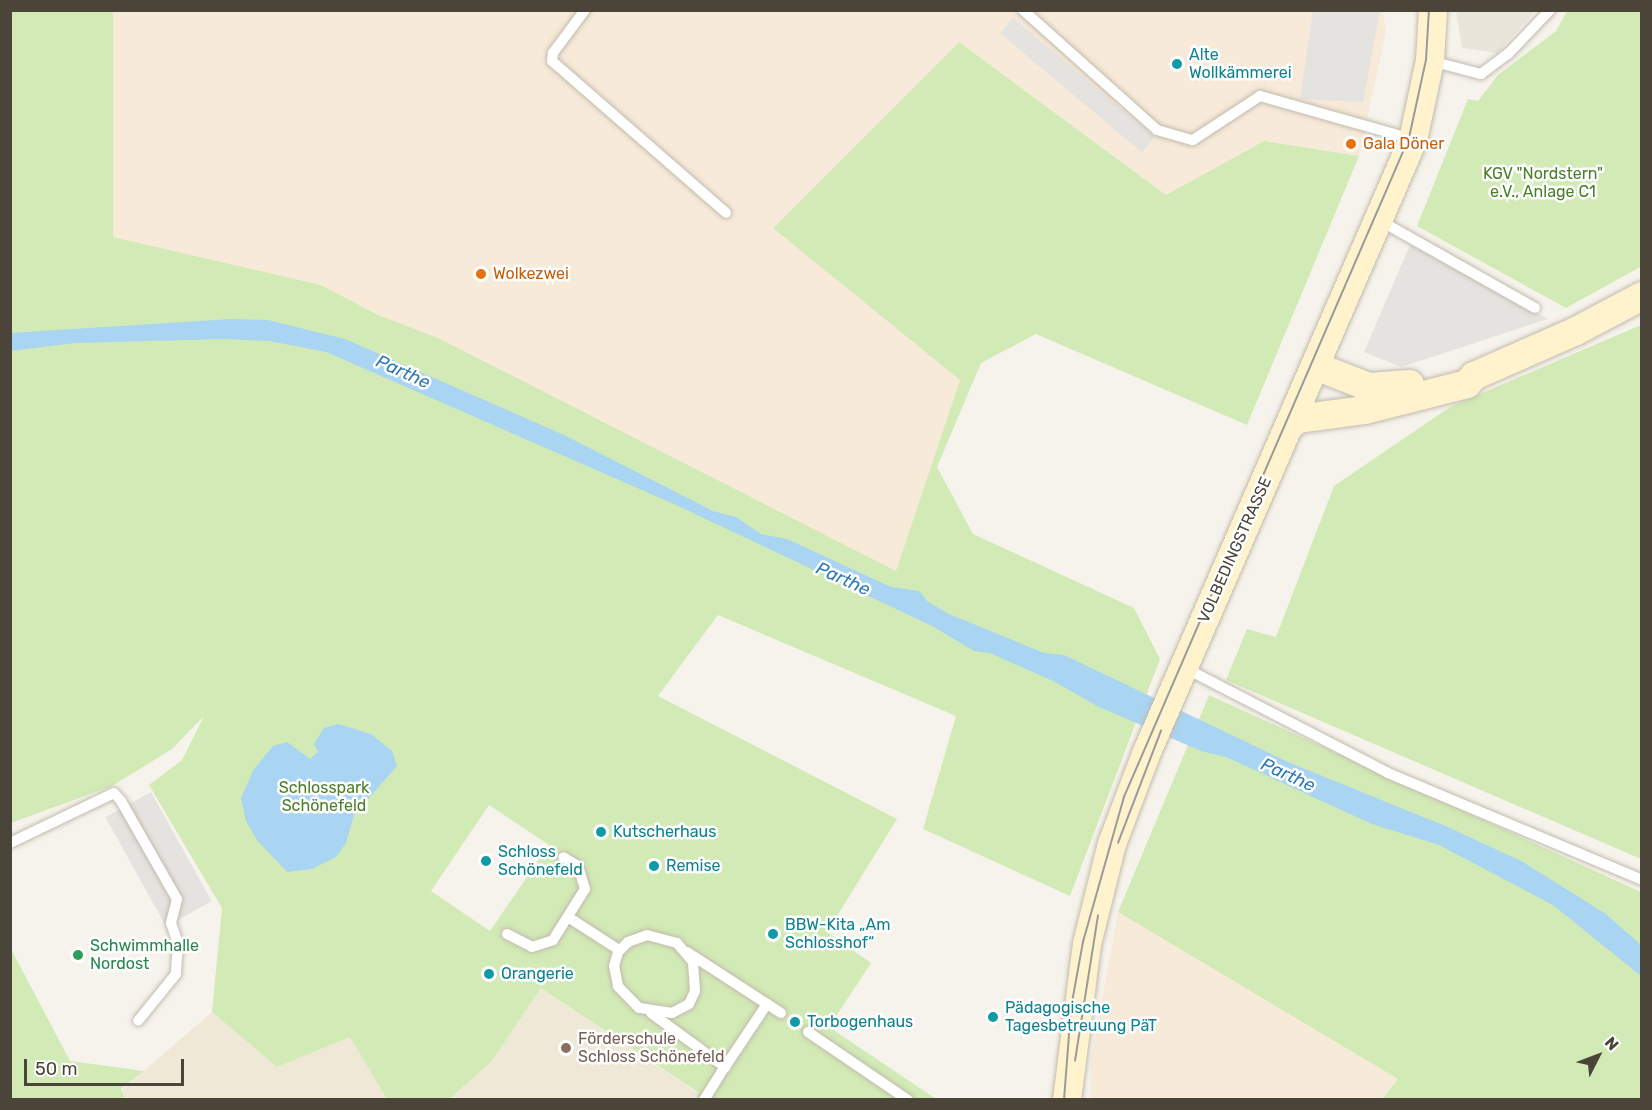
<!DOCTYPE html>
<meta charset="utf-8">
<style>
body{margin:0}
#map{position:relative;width:1652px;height:1110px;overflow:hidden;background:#f6f3ec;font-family:Rubik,sans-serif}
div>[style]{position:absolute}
.residential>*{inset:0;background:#eae5da}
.commercial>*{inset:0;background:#f7ead8}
.education>*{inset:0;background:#efe8d6}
.green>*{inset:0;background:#d2eab5}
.parking>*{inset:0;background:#e5e3e0;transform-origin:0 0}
.water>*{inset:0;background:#a9d4f2}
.roads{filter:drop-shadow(0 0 2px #c2bbae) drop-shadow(0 0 2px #c2bbae)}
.service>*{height:10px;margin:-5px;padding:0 5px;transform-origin:5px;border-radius:5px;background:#fff}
.secondary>*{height:28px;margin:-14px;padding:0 14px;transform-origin:14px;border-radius:14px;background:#fff3cd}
.tram>*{height:1.5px;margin:-0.75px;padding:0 0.75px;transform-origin:0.75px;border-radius:0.75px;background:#9a9a9a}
.dots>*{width:16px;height:16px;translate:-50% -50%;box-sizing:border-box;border:3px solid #fff;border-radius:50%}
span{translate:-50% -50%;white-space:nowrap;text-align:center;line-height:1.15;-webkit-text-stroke:5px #fff;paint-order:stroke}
.culture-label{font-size:16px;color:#0d838f}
.left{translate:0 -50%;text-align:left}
.food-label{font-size:16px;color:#c56008}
.park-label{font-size:16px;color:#4a7f2a}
.street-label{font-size:16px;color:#4b4439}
.leisure-label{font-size:16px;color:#27864d}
.education-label{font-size:16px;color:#785e54}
.water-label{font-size:18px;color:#2e7ab2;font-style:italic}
.frame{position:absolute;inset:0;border:12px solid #4b4439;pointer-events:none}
.north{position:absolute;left:1568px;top:1026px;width:60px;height:60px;-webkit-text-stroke:4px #fff;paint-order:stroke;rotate:48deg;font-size:16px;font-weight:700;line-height:24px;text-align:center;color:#4b4439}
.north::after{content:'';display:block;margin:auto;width:21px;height:27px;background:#4b4439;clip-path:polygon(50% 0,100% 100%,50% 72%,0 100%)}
.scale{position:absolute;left:24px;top:1059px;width:160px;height:27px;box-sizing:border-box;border:3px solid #4b4439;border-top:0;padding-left:8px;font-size:18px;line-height:21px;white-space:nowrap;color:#4b4439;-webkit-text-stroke:4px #fff;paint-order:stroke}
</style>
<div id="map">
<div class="residential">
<div style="clip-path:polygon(1456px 11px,1456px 10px,1535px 11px,1497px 53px,1462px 48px)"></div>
</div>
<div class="commercial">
<div style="clip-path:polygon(1383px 10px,1386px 32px,1359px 156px,1264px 141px,1166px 195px,959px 42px,773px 227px,960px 380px,896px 572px,438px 338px,378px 315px,321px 285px,113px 237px,113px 11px)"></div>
<div style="clip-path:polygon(1118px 912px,1319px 1031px,1398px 1079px,1382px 1099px,1090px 1100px,1091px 1059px)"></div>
</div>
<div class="education">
<div style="clip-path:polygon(541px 988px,699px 1094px,695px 1100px,450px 1100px,491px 1062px)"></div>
<div style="clip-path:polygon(212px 1012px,277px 1067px,350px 1037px,387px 1099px,127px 1100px,122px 1090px)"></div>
</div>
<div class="green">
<div style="clip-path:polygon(evenodd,11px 11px,113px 11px,113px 237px,321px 285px,378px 315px,438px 338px,896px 571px,960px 380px,773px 228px,959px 42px,1166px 195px,1264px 141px,1359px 156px,1247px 425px,1036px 334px,981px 363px,937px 467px,973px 534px,1134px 608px,1160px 659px,1070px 896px,923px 829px,956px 716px,718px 615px,658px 696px,897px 819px,827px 932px,871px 963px,829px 1027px,936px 1099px,695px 1099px,699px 1093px,541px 988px,491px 1062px,450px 1099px,387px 1099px,350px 1037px,277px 1067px,212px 1012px,222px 908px,149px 785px,182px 760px,204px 716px,172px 749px,112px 786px,11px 823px,11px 11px,489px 805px,549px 845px,490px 931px,431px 891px,489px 805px)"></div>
<div style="clip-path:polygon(1567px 11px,1641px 11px,1642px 266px,1566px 308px,1417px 226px,1468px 99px,1478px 101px,1498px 75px,1556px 31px)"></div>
<div style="clip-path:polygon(1641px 325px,1641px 859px,1226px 680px,1247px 629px,1276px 637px,1334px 486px,1450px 407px)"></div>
<div style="clip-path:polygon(1209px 695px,1641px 892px,1641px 1099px,1382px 1099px,1398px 1079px,1118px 912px)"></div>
<div style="clip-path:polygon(10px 947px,70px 1061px,144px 1071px,121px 1089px,126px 1099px,11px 1099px)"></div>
</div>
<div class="parking">
<div style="clip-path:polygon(1313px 11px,1380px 11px,1363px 102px,1300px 99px)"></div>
<div style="left:1013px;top:18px;width:185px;height:20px;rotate:40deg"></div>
<div style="clip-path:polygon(1410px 245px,1548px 319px,1401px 367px,1364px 352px)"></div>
<div style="left:151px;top:792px;width:125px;height:52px;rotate:61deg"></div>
</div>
<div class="water">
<div style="clip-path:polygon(232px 319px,268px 320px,345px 339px,564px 435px,713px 511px,736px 517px,761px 534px,787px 539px,891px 587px,919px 591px,928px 602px,949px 614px,1044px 653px,1064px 655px,1288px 762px,1450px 828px,1521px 861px,1606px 914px,1642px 946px,1641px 976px,1553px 905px,1439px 845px,1372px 824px,1226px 757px,1201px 751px,1097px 706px,1053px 681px,990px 653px,974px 651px,932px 626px,674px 504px,326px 352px,269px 341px,224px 339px,75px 343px,11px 351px,10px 333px)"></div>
<div style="clip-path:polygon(338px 724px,371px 734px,392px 751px,397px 766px,354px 815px,346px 843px,336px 857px,312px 869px,287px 872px,257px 840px,246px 821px,241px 798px,254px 769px,273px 746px,287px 742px,310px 759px,318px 752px,314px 744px,324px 728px)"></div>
</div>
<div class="roads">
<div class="service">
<div style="left:585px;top:10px;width:54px;rotate:126.7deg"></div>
<div style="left:553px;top:53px;width:8px;rotate:97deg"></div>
<div style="left:552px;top:61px;width:231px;rotate:41.1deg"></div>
<div style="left:1023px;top:10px;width:180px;rotate:41.8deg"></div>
<div style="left:1157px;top:130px;width:37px;rotate:16deg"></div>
<div style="left:1193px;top:140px;width:80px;rotate:-33.3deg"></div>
<div style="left:1260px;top:96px;width:158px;rotate:15.8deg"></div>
<div style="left:1431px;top:61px;width:52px;rotate:14.6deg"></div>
<div style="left:1481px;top:74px;width:34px;rotate:-37deg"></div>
<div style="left:1508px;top:54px;width:61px;rotate:-46.3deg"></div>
<div style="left:1379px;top:220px;width:179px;rotate:29.4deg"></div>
<div style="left:1185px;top:668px;width:229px;rotate:27.3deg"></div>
<div style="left:1388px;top:773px;width:276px;rotate:22.8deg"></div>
<div style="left:10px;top:843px;width:115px;rotate:-25.7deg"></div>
<div style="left:114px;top:793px;width:11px;rotate:49deg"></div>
<div style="left:121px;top:801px;width:113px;rotate:60.3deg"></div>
<div style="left:177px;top:899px;width:25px;rotate:104deg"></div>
<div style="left:171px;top:923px;width:21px;rotate:71deg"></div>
<div style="left:178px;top:943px;width:31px;rotate:94deg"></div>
<div style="left:176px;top:974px;width:60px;rotate:129deg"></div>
<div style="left:568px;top:917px;width:61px;rotate:32.9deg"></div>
<div style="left:507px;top:934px;width:28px;rotate:27deg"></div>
<div style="left:532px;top:947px;width:22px;rotate:-18deg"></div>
<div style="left:553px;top:940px;width:60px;rotate:-57.9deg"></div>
<div style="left:585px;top:889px;width:24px;rotate:-107deg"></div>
<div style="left:578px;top:866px;width:17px;rotate:-149deg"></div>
<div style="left:647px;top:935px;width:31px;rotate:15deg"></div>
<div style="left:677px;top:943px;width:25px;rotate:50deg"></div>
<div style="left:693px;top:962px;width:29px;rotate:86deg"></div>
<div style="left:695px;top:991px;width:14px;rotate:115deg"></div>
<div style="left:689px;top:1004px;width:19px;rotate:152deg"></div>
<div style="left:672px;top:1013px;width:33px;rotate:-171deg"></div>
<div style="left:639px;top:1008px;width:30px;rotate:-134deg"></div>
<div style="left:618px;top:986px;width:20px;rotate:-101deg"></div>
<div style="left:614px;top:966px;width:15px;rotate:-74deg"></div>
<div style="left:618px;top:952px;width:14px;rotate:-45deg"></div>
<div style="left:628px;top:942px;width:20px;rotate:-20deg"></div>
<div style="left:687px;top:952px;width:112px;rotate:33deg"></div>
<div style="left:651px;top:1013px;width:92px;rotate:36.1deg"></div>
<div style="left:725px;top:1067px;width:76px;rotate:-56.3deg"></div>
<div style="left:808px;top:1032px;width:121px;rotate:34.2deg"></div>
<div style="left:704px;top:1100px;width:39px;rotate:-58deg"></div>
</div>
<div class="secondary">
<div style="left:1315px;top:366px;width:58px;rotate:21.3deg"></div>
<div style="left:1369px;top:387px;width:41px;rotate:-4.2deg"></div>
<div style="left:1289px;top:427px;width:11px;rotate:-45deg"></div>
<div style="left:1297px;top:419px;width:69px;rotate:-7.5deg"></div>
<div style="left:1365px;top:410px;width:105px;rotate:-14.3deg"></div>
<div style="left:1467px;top:384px;width:11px;rotate:-49deg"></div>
<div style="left:1474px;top:376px;width:111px;rotate:-23.8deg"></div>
<div style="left:1576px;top:331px;width:75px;rotate:-27.9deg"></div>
<div style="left:1067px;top:1100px;width:157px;rotate:-82.7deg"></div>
<div style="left:1087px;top:944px;width:103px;rotate:-76deg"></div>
<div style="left:1112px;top:844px;width:98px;rotate:-69.2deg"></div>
<div style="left:1147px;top:752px;width:667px;rotate:-66.51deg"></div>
<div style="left:1413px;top:140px;width:81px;rotate:-77.9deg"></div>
<div style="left:1430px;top:61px;width:51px;rotate:-86.6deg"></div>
</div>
</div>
<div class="tram">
<div style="left:1118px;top:843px;width:120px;rotate:-69deg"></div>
<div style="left:1075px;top:1061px;width:147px;rotate:-81deg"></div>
<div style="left:1064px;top:1100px;width:92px;rotate:-85.6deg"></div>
<div style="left:1071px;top:1008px;width:67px;rotate:-79.7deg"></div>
<div style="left:1083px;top:942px;width:151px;rotate:-74.2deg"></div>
<div style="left:1124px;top:797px;width:718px;rotate:-66.61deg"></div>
<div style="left:1409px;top:138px;width:80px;rotate:-77.7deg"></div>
<div style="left:1426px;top:60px;width:50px;rotate:-86.6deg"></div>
</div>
<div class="dots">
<div style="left:1177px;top:64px;background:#0f9aa8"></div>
<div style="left:1351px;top:144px;background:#e8710a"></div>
<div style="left:481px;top:274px;background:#e8710a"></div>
<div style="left:601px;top:832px;background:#0f9aa8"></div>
<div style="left:486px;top:861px;background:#0f9aa8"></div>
<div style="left:654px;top:866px;background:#0f9aa8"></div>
<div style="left:773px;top:934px;background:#0f9aa8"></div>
<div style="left:78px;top:955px;background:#2e9e5b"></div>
<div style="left:489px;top:974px;background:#0f9aa8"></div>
<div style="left:993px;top:1017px;background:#0f9aa8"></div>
<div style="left:795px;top:1022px;background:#0f9aa8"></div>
<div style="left:566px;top:1048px;background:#8d6e63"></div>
</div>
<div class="culture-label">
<span class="left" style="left:1189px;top:64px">Alte<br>Wollkämmerei</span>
<span class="left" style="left:613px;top:832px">Kutscherhaus</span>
<span class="left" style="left:498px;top:861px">Schloss<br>Schönefeld</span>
<span class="left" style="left:666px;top:866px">Remise</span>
<span class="left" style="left:785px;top:934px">BBW-Kita „Am<br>Schlosshof“</span>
<span class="left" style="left:501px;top:974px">Orangerie</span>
<span class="left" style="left:1005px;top:1017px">Pädagogische<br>Tagesbetreuung PäT</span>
<span class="left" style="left:807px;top:1022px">Torbogenhaus</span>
</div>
<div class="food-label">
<span class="left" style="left:1363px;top:144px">Gala Döner</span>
<span class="left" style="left:493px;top:274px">Wolkezwei</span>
</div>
<div class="park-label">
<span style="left:1543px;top:183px">KGV "Nordstern"<br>e.V., Anlage C1</span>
<span style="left:324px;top:797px">Schlosspark<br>Schönefeld</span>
</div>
<div class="street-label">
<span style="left:1235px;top:550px;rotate:-66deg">VOLBEDINGSTRASSE</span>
</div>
<div class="leisure-label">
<span class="left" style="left:90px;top:955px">Schwimmhalle<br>Nordost</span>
</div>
<div class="education-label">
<span class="left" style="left:578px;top:1048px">Förderschule<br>Schloss Schönefeld</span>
</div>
<div class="water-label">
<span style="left:403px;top:372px;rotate:24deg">Parthe</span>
<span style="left:843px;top:579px;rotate:24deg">Parthe</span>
<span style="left:1288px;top:775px;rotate:24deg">Parthe</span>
</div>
<div class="frame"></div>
<div class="north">N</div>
<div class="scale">50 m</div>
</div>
